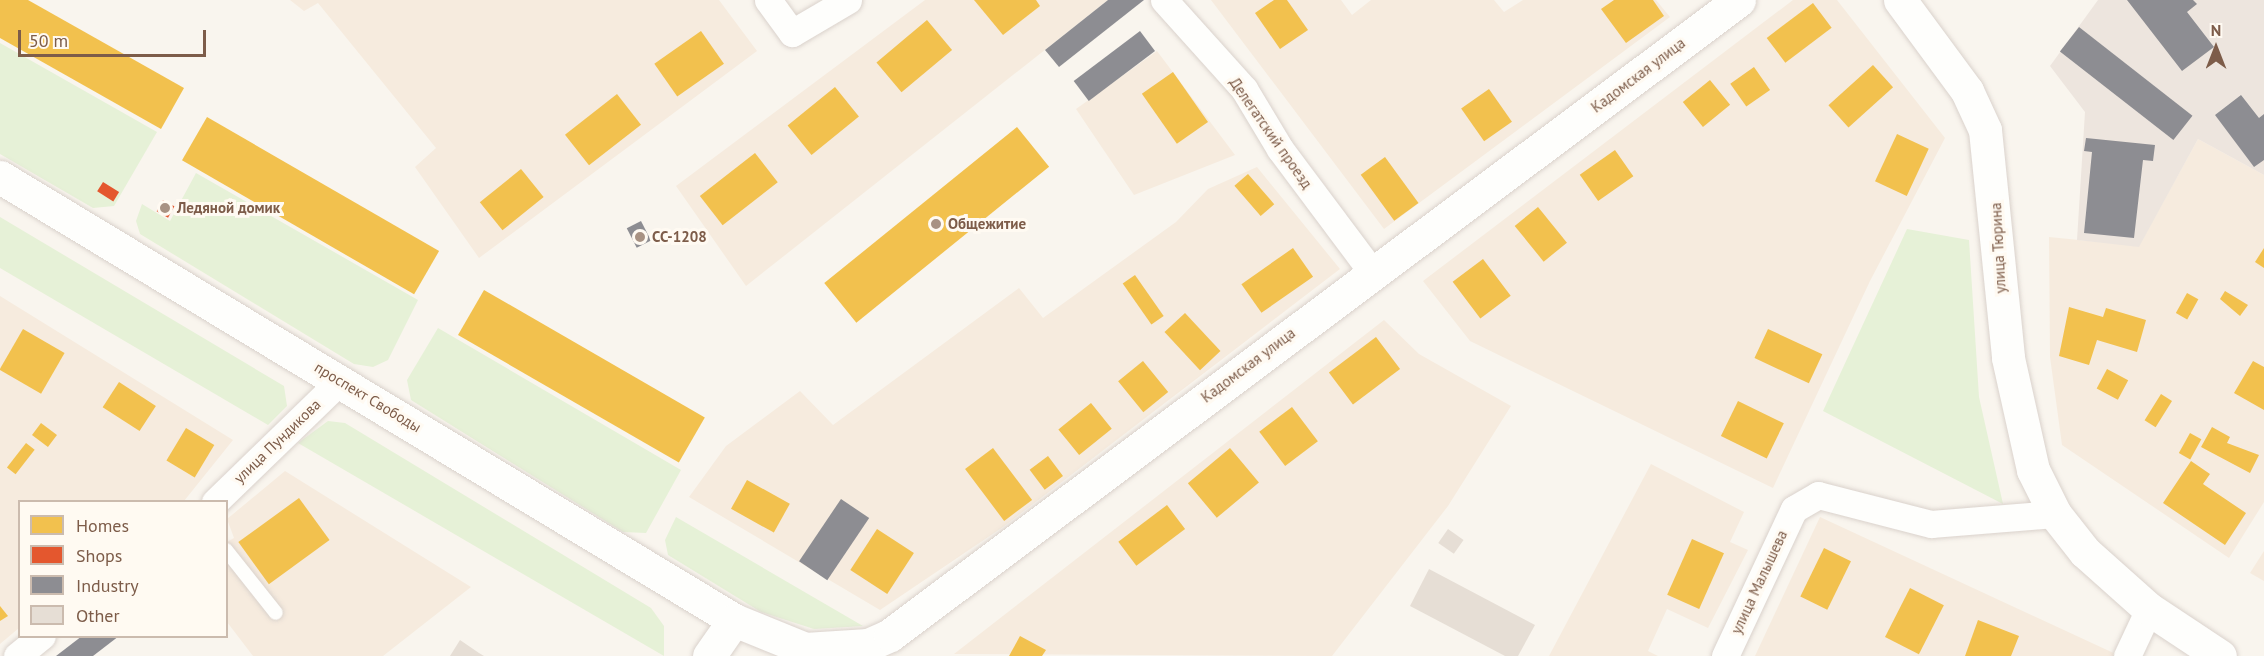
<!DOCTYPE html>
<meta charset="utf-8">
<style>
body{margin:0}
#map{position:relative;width:2264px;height:656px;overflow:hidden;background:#f9f5ee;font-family:"PT Sans",sans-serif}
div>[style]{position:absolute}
.residential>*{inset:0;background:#f6ebde}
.industrial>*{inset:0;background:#ede5de}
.green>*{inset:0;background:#e6f1d7}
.homes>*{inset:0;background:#f2c14e;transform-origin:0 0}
.shops>*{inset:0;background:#e4572e;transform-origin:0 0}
.industry>*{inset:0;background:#8d8d92;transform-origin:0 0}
.building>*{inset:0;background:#e6ded5;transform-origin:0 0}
.roads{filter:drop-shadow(0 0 2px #dad2cc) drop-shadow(0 0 2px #dad2cc)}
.lane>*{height:14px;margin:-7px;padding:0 7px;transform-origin:7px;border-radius:7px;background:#fefefc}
.street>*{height:27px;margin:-13.5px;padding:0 13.5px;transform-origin:13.5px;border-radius:13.5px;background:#fefefc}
.secondary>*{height:33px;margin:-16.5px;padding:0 16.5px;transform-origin:16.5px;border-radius:16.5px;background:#fefefc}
.dots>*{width:16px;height:16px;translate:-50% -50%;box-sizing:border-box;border:3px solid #fffaf2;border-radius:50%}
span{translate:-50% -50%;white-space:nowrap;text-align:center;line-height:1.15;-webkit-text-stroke:6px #fffaf2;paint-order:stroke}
.street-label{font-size:15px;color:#7d5c49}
.poi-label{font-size:15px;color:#7d5c49;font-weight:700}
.left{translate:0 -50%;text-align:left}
.legend{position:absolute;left:18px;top:500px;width:210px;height:138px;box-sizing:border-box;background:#fffaf2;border:2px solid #cbbbae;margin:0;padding:8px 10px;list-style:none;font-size:18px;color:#7d5c49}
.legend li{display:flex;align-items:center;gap:12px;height:30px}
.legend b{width:30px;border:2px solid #cbbbae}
.north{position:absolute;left:2186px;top:18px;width:60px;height:60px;-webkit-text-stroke:4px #fffaf2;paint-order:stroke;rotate:0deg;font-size:16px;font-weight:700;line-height:24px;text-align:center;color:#7d5c49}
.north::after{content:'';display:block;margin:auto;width:21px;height:27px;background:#7d5c49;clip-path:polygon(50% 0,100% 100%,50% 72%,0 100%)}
.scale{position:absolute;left:18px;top:30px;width:188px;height:27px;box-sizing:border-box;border:3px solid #7d5c49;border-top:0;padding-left:8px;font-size:18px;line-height:21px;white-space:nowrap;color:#7d5c49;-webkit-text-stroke:4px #fffaf2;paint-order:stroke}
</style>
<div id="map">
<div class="residential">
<div style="clip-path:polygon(290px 0,719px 0,757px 51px,479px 258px,415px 167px,436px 148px,318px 3px,304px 11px)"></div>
<div style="clip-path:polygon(925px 0,1108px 0,746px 286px,676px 186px)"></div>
<div style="clip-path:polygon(1211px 0,1341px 0,1352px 15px,1371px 0,1494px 0,1504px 12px,1523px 0,1656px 0,1670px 17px,1384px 229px)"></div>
<div style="clip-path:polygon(1793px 0,1837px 0,1945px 138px,1870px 281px,1773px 488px,1470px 341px,1423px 281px)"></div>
<div style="clip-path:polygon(1157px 51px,1235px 155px,1134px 195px,1076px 109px)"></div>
<div style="clip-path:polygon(2198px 139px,2264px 175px,2264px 502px,2229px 558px,2062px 445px,2050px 357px,2049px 237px,2139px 246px)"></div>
<div style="clip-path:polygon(1257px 167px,1340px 269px,1003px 527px,880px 610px,689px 497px,726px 446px,800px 391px,833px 425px,1019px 288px,1043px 318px,1176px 222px,1208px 189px)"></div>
<div style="clip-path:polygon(0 296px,233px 440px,184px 501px,20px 502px,19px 628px,0 644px)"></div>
<div style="clip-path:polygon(1384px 320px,1419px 354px,1511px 406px,1448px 506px,1332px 656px,954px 654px)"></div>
<div style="clip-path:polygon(1651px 464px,1744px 512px,1730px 542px,1748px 550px,1708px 628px,1667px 609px,1648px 651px,1658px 656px,1549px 656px)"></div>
<div style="clip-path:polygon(285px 471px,471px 587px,383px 656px,253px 656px,227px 622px,227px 542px,234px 538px,227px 519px)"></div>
<div style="clip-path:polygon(1820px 517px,2120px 656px,1755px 656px)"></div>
<div style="clip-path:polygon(2264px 551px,2264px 581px,2250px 573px)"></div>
</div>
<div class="industrial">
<div style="clip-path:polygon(2098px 0,2264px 0,2264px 175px,2198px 139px,2139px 247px,2077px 240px,2085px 112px,2050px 66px)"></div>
</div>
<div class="green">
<div style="clip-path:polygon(0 43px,157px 132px,114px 206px,93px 208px,0 154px)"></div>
<div style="clip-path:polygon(196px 173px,418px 300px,388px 360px,373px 367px,354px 364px,140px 234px,136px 221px,142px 204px,170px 221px)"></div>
<div style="clip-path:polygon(0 217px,284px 386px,287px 406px,268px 425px,0 268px)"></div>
<div style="clip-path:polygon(1907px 229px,1969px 240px,1979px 397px,2003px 504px,1823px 411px)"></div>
<div style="clip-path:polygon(438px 328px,681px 470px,646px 533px,623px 532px,411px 400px,407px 380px)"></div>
<div style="clip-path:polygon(328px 421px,345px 423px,651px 608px,664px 626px,664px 656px,298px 443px)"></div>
<div style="clip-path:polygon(676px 517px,863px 626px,814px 629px,761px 612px,668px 555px,665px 540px)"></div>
</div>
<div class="homes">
<div style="clip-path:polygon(0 0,28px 0,184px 88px,161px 129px,0 38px)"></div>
<div style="clip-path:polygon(974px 0,1036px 0,1040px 6px,1003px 35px)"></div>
<div style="clip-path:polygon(1274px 0,1287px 0,1308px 30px,1280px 49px,1255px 13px)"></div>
<div style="clip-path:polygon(1614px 0,1653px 0,1664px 16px,1626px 43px,1601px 9px)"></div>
<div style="left:1813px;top:3px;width:31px;height:58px;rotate:53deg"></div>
<div style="left:927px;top:20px;width:39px;height:66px;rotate:50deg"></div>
<div style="left:701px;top:31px;width:40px;height:57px;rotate:55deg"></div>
<div style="left:1873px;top:65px;width:30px;height:60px;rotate:48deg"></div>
<div style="left:1754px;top:67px;width:28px;height:29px;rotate:55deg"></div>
<div style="left:1173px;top:72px;width:61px;height:38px;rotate:55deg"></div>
<div style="left:1710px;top:80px;width:32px;height:35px;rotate:51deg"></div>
<div style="left:835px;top:87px;width:38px;height:61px;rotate:51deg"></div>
<div style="left:1489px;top:89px;width:40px;height:34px;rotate:55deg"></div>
<div style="left:617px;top:94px;width:39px;height:66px;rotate:52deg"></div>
<div style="left:207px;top:117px;width:268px;height:50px;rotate:30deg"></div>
<div style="left:1017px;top:127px;width:51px;height:248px;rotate:51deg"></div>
<div style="left:1897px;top:134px;width:35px;height:52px;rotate:25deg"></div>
<div style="left:1615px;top:150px;width:32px;height:43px;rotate:55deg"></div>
<div style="left:755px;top:153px;width:37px;height:70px;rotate:52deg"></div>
<div style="left:1385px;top:157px;width:57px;height:30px;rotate:54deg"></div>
<div style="left:521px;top:169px;width:36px;height:53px;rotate:51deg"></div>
<div style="left:1248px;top:174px;width:40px;height:18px;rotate:49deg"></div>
<div style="left:1538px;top:207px;width:46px;height:30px;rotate:51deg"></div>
<div style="left:1293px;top:248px;width:35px;height:63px;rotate:55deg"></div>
<div style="clip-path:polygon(2264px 248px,2264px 268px,2255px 262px)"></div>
<div style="left:1483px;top:259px;width:46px;height:38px;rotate:53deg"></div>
<div style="left:1135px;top:275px;width:50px;height:15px;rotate:55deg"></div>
<div style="left:484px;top:290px;width:255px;height:52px;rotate:30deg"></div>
<div style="clip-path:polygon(2225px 291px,2248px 305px,2240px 316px,2220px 299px)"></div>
<div style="left:2187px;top:293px;width:13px;height:23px;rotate:29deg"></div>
<div style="clip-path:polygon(2069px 307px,2103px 317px,2106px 308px,2146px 320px,2137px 352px,2097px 340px,2089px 365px,2059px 356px)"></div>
<div style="left:1185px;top:313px;width:52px;height:28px;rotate:47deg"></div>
<div style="left:23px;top:329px;width:48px;height:47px;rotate:30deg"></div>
<div style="left:1768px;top:329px;width:60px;height:32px;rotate:25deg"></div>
<div style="left:1376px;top:337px;width:40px;height:59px;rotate:53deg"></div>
<div style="left:1143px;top:361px;width:40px;height:32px;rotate:51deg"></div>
<div style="clip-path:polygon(2253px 361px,2264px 367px,2264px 410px,2234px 393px)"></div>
<div style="left:2107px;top:369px;width:24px;height:22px;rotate:28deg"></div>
<div style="left:119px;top:382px;width:44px;height:30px;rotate:33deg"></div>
<div style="left:2161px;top:394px;width:13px;height:31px;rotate:32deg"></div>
<div style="left:1738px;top:401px;width:51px;height:39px;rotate:26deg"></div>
<div style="left:1091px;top:403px;width:33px;height:42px;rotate:51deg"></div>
<div style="left:1292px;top:407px;width:43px;height:41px;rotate:53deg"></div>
<div style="left:41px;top:423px;width:20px;height:15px;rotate:37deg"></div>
<div style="clip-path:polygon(2212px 427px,2230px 437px,2227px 443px,2259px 455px,2250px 473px,2201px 447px)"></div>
<div style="left:186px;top:428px;width:33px;height:38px;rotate:31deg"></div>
<div style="left:2190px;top:433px;width:13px;height:23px;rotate:29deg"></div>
<div style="left:26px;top:443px;width:11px;height:31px;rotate:38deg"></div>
<div style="left:993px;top:448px;width:65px;height:35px;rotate:53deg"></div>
<div style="left:1230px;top:448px;width:45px;height:55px;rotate:50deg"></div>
<div style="left:1048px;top:456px;width:25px;height:23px;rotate:53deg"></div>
<div style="clip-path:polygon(2191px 461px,2210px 474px,2203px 484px,2246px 513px,2225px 545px,2163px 503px)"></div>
<div style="left:747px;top:480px;width:49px;height:33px;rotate:29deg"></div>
<div style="left:299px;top:498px;width:52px;height:75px;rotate:54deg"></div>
<div style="left:1167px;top:505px;width:30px;height:61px;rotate:53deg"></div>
<div style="left:877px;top:529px;width:44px;height:49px;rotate:33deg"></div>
<div style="left:1692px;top:539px;width:35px;height:61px;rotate:24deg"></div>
<div style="left:1824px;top:548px;width:30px;height:54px;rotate:26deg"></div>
<div style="left:1910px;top:588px;width:38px;height:55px;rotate:27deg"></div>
<div style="clip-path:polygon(0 606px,8px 616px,0 621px)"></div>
<div style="clip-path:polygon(1978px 620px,2019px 636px,2011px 656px,1965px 656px)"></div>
<div style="clip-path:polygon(1020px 636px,1046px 650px,1042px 656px,1009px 656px)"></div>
</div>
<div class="shops">
<div style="left:103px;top:182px;width:19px;height:11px;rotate:32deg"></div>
<div style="left:163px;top:200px;width:13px;height:13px;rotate:29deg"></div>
</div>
<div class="industry">
<div style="clip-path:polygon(1108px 0,1144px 0,1059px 67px,1045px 50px)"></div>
<div style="clip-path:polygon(2127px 0,2193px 0,2197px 4px,2187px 12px,2214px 47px,2182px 71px)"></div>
<div style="left:2079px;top:27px;width:144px;height:31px;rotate:38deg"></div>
<div style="left:1140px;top:31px;width:25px;height:83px;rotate:53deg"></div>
<div style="clip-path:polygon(2241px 95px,2259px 118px,2264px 114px,2264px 160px,2254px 167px,2215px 115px)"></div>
<div style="clip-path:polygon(2086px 138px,2155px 145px,2153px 161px,2143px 160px,2134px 238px,2084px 233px,2092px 152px,2084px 151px)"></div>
<div style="left:641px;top:221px;width:22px;height:16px;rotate:63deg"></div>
<div style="left:841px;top:499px;width:34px;height:75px;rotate:34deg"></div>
<div style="clip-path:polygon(82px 636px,119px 636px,93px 656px,56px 656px)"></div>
</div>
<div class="building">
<div style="left:1448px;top:529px;width:19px;height:17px;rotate:35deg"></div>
<div style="clip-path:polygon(1429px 569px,1535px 625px,1518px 656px,1505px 656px,1410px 606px)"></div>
<div style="clip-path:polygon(460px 640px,479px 653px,484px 656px,450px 656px)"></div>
</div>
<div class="roads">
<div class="lane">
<div style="left:226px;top:550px;width:80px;rotate:51.6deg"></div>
</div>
<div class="street">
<div style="left:768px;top:0;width:41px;rotate:54deg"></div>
<div style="left:792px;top:33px;width:65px;rotate:-30.5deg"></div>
<div style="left:1164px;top:0;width:120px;rotate:48deg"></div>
<div style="left:1244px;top:89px;width:70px;rotate:59deg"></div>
<div style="left:1280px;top:149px;width:154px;rotate:53.2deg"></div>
<div style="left:215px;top:502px;width:174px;rotate:-44.1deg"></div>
<div style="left:17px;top:656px;width:32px;rotate:-39deg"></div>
<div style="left:1725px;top:656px;width:162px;rotate:-64.9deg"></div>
<div style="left:1794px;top:509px;width:28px;rotate:-30deg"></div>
<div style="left:1818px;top:495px;width:117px;rotate:14.4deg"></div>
<div style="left:1931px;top:524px;width:124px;rotate:-4.6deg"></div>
<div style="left:2127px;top:656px;width:52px;rotate:-64.9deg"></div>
</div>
<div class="secondary">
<div style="left:1900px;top:0;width:113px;rotate:53.6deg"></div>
<div style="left:1967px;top:91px;width:43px;rotate:65.2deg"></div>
<div style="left:1985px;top:130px;width:229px;rotate:84.2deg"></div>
<div style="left:2008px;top:358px;width:115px;rotate:77.4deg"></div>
<div style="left:2033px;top:470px;width:49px;rotate:63.4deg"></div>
<div style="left:2055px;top:514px;width:48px;rotate:51.7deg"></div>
<div style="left:2085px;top:552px;width:86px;rotate:41.7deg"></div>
<div style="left:2149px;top:609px;width:85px;rotate:33.5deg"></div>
<div style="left:0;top:177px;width:857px;rotate:31.11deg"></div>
<div style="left:734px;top:620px;width:77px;rotate:22.2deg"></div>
<div style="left:805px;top:649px;width:63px;rotate:-3.6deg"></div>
<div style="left:868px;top:645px;width:24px;rotate:-24deg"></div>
<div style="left:890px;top:635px;width:1060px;rotate:-36.79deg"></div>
<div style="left:709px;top:656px;width:44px;rotate:-55.2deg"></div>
</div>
</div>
<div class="dots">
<div style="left:165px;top:208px;background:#a89283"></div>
<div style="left:936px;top:224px;background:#a89283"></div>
<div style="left:640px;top:237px;background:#a89283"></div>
</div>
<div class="street-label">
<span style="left:1638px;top:75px;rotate:-37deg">Кадомская улица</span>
<span style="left:1271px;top:133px;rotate:55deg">Делегатский проезд</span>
<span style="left:1998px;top:248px;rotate:-93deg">улица Тюрина</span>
<span style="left:1248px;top:365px;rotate:-37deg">Кадомская улица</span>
<span style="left:368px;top:397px;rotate:31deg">проспект Свободы</span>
<span style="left:277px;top:441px;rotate:-44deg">улица Пундикова</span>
<span style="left:1759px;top:582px;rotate:-65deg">улица Малышева</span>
</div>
<div class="poi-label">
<span class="left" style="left:177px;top:208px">Ледяной домик</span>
<span class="left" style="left:948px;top:224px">Общежитие</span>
<span class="left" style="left:652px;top:237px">СС-1208</span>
</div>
<ul class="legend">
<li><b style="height:16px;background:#f2c14e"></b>Homes</li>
<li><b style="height:16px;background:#e4572e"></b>Shops</li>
<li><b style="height:16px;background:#8d8d92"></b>Industry</li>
<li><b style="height:16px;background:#e6ded5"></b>Other</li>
</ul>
<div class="north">N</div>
<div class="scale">50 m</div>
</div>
